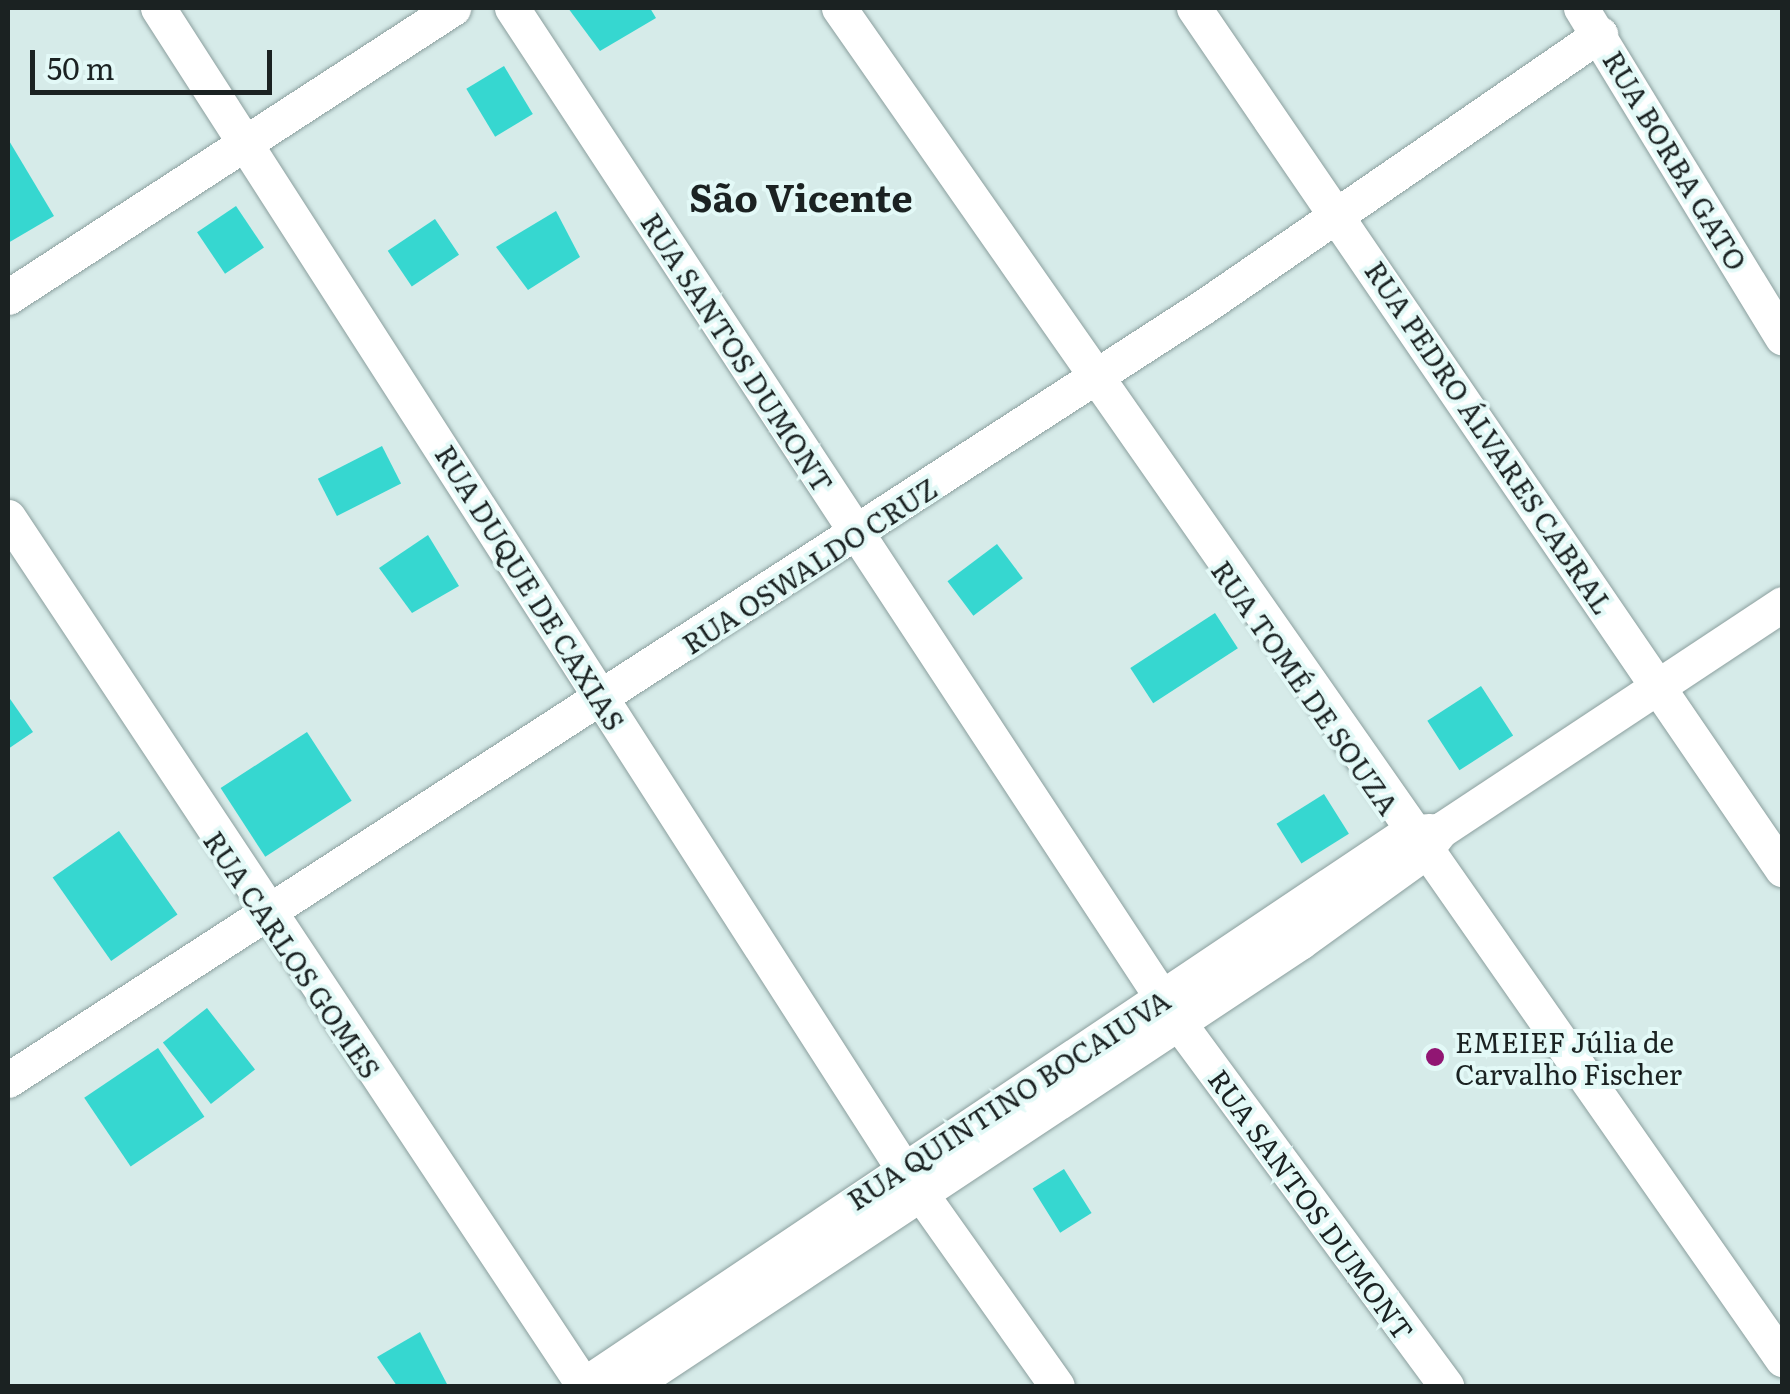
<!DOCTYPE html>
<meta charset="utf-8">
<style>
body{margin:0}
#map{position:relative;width:1790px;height:1394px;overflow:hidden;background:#d6ebe9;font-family:Literata,serif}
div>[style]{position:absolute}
.building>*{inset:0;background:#36d7d0;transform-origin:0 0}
.roads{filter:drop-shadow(0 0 2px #8b9f9e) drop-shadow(0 0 2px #8b9f9e)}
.minor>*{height:35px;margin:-17.5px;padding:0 17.5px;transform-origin:17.5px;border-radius:17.5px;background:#fff}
.dots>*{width:28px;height:28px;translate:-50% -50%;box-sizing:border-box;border:5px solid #e3f9f7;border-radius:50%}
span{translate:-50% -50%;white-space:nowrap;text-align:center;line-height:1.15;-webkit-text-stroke:8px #e3f9f7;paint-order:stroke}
.street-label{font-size:28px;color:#1b2222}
.poi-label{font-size:28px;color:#1b2222}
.left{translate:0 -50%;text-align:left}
.district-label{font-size:38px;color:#1b2222;font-weight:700}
.frame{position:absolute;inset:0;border:10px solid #1b2222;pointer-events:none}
.scale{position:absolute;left:30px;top:50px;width:242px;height:45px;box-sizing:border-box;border:5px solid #1b2222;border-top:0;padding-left:12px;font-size:30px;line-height:35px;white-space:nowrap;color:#1b2222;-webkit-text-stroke:8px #e3f9f7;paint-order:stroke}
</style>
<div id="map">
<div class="building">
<div style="clip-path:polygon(568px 8px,650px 8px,656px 18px,600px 51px)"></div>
<div style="left:504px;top:66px;width:56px;height:44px;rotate:59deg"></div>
<div style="clip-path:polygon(8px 139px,54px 216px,8px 243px)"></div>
<div style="left:236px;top:206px;width:50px;height:47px;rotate:56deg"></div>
<div style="clip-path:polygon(556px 211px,580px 257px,528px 290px,496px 247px)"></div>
<div style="left:435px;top:219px;width:43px;height:57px;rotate:56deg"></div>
<div style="left:382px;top:446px;width:42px;height:72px;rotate:63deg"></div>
<div style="clip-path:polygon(428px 535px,459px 586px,412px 613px,379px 568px)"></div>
<div style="left:997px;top:544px;width:43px;height:62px;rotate:53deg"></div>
<div style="left:1215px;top:613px;width:42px;height:101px;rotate:57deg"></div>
<div style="left:1481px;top:686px;width:59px;height:64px;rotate:57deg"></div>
<div style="clip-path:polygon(8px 696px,33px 732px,8px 749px)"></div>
<div style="left:307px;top:732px;width:82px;height:103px;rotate:57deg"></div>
<div style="left:1324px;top:794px;width:47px;height:56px;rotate:58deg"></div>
<div style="left:119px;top:831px;width:102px;height:81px;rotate:55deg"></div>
<div style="left:207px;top:1008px;width:78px;height:56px;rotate:52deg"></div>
<div style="left:158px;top:1048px;width:83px;height:89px;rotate:56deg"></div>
<div style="left:1064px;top:1169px;width:52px;height:37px;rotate:58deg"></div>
<div style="clip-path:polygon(420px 1332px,448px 1386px,397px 1386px,377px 1357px)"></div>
</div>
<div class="roads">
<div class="minor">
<div style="left:158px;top:8px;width:1377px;rotate:57.3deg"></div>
<div style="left:512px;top:8px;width:1184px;rotate:56.71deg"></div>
<div style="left:839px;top:8px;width:1648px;rotate:55.08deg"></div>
<div style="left:1194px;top:8px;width:1043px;rotate:55.67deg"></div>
<div style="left:1581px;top:8px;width:386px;rotate:58.6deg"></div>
<div style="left:8px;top:297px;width:531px;rotate:-33deg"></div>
<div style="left:8px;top:517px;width:1043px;rotate:56.46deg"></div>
<div style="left:1178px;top:1022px;width:452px;rotate:53.6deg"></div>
<div style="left:8px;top:1080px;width:1423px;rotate:-32.9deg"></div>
<div style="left:1203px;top:307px;width:482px;rotate:-34.5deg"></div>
<div style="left:921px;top:1194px;width:235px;rotate:54.7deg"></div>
<div style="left:582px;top:1386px;width:993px;rotate:-33.83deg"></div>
<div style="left:1407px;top:833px;width:23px;rotate:-5deg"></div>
<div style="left:630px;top:1386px;width:804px;rotate:-33.53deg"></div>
<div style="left:1300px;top:942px;width:150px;rotate:-35.8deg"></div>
<div style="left:1422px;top:854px;width:31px;rotate:-52deg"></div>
<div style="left:1441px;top:830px;width:409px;rotate:-33.5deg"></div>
</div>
</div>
<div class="dots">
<div style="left:1435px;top:1057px;background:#911673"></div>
</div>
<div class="street-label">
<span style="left:1676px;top:160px;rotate:59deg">RUA BORBA GATO</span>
<span style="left:738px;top:352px;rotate:57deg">RUA SANTOS DUMONT</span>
<span style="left:1490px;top:437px;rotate:56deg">RUA PEDRO ÁLVARES CABRAL</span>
<span style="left:809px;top:565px;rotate:-33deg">RUA OSWALDO CRUZ</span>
<span style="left:531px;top:587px;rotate:58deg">RUA DUQUE DE CAXIAS</span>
<span style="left:1306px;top:687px;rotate:55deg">RUA TOMÉ DE SOUZA</span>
<span style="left:293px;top:954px;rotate:56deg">RUA CARLOS GOMES</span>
<span style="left:1008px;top:1099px;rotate:-33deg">RUA QUINTINO BOCAIUVA</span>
<span style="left:1312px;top:1204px;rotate:54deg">RUA SANTOS DUMONT</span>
</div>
<div class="poi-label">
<span class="left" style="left:1455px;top:1057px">EMEIEF Júlia de<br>Carvalho Fischer</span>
</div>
<div class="district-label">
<span style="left:801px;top:196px">São Vicente</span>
</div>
<div class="frame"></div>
<div class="scale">50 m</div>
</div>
